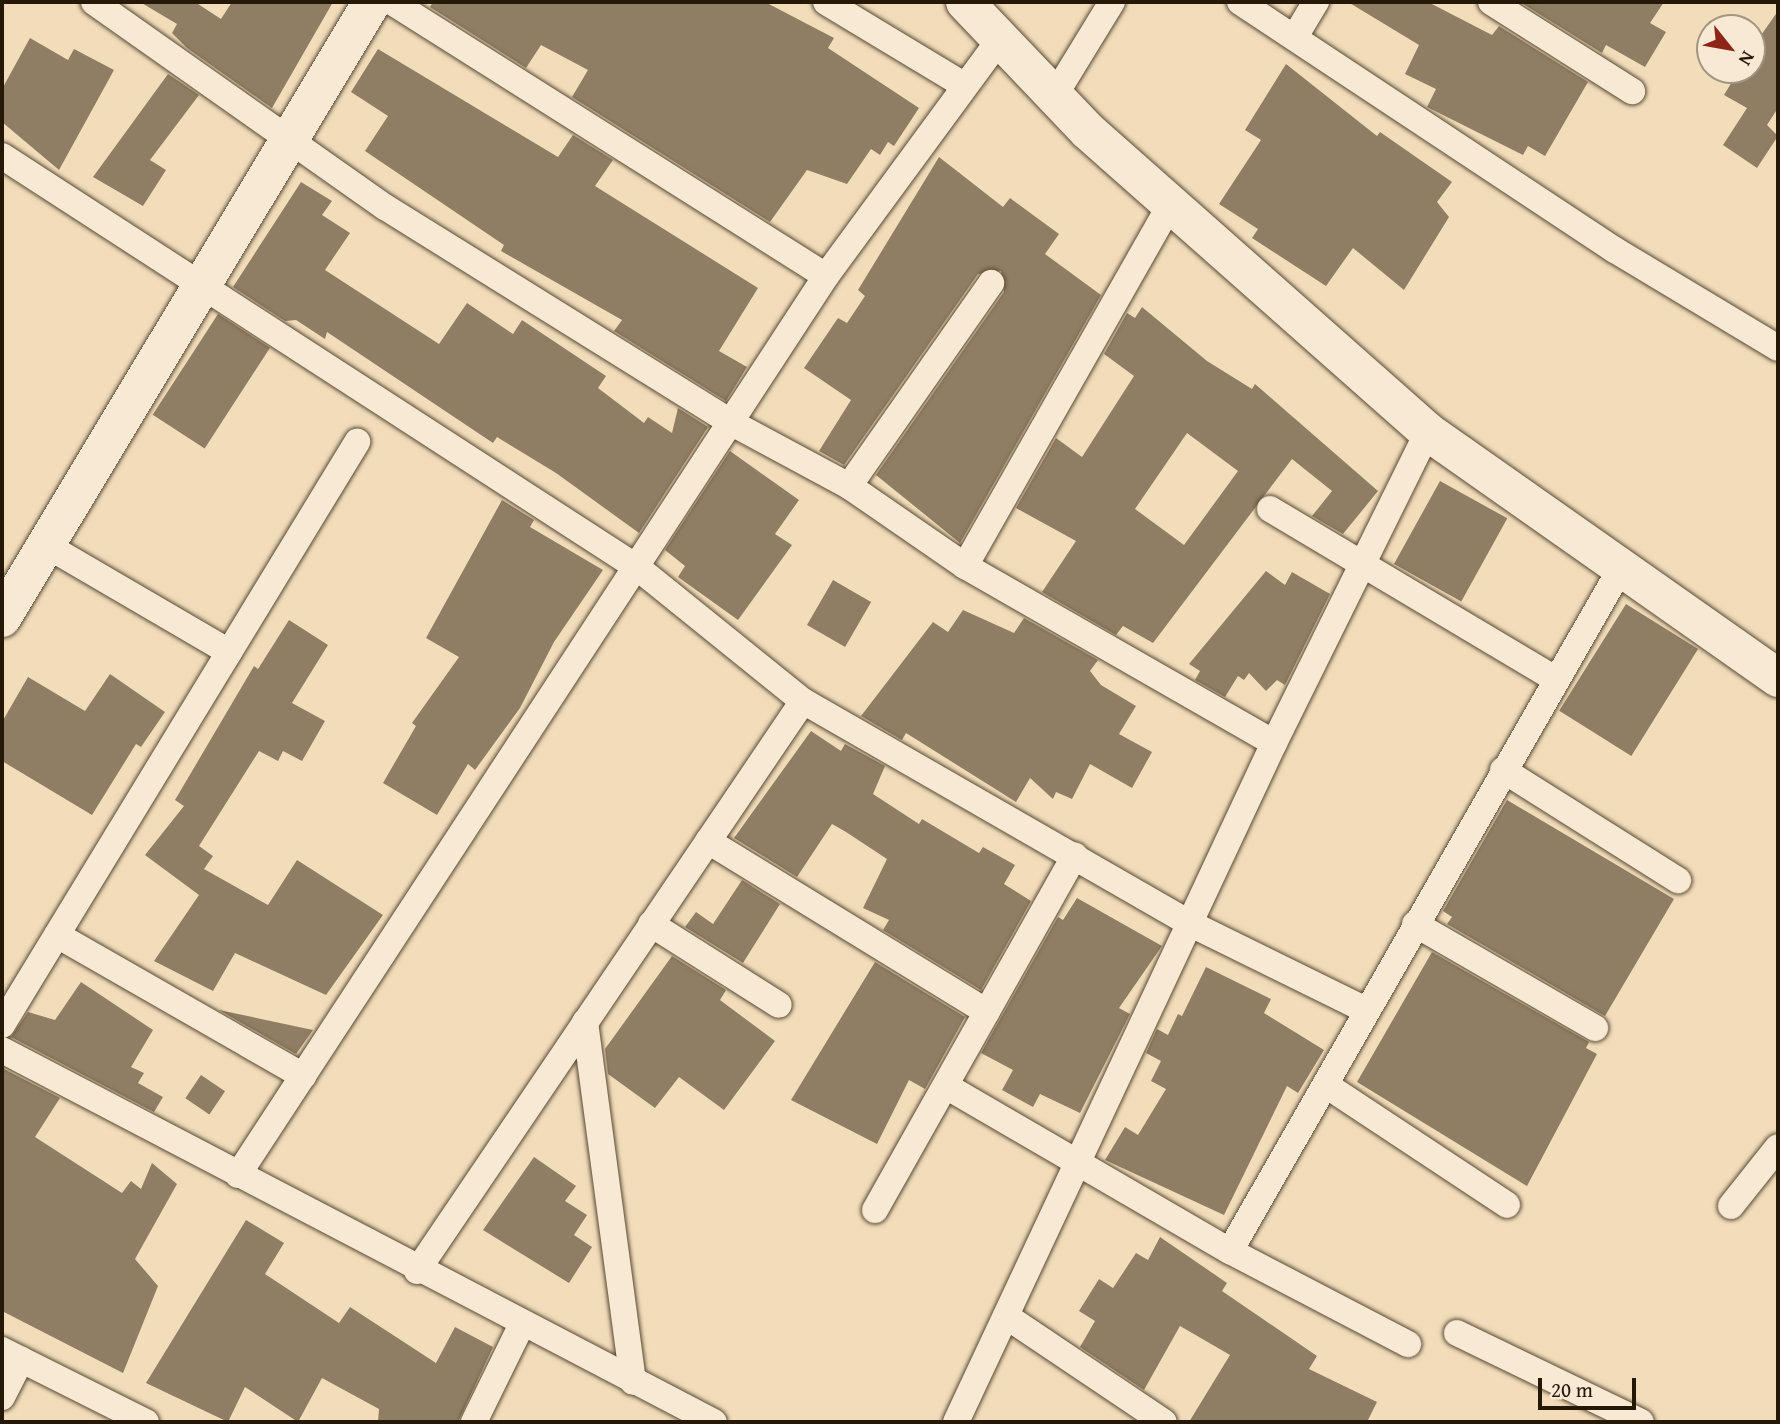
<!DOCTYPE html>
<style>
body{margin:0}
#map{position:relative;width:1780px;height:1424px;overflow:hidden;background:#f2ddbb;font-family:"Gentium Book Plus",serif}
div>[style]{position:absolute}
.building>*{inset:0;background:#907e64;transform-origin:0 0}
.roads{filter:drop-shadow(0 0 2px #594933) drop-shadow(0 0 2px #594933)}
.street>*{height:26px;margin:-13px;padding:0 13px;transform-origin:13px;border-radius:13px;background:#f7e9d3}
.secondary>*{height:38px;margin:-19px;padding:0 19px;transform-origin:19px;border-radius:19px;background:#f7e9d3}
span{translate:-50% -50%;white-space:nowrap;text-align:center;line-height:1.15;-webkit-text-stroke:5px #f7e9d3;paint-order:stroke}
.frame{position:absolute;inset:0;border:4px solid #261806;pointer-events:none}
.north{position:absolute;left:1696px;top:14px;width:70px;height:70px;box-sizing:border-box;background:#f7e9d3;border:2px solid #a39581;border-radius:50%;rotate:121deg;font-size:19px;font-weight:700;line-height:28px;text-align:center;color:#261806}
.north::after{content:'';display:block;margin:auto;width:24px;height:32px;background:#8f2418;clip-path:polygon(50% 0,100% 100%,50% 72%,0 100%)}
.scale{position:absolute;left:1538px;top:1378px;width:98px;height:32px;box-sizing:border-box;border:4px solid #261806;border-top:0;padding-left:9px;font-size:21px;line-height:24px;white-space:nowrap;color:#261806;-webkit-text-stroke:5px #f7e9d3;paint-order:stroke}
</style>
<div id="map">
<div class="building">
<div style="clip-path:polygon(140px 2px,195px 2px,221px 19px,232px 2px,333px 2px,272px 108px,187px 48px,172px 33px,177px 24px)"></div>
<div style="clip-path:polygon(433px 2px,765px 2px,834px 38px,828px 48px,919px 108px,894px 146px,888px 142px,880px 155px,871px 149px,847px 184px,807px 170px,770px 222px,572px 97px,588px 70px,541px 45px,526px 68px,430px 7px)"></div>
<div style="clip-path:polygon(1348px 2px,1428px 2px,1492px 35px,1499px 26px,1588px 82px,1545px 156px,1528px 146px,1523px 155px,1427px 107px,1436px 89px,1405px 74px,1419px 45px)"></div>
<div style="clip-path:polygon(1520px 2px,1664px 2px,1650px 23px,1666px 32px,1645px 67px,1606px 45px,1602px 53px)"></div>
<div style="clip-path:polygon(1778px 11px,1778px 108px,1767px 125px,1778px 136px,1757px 168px,1723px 145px,1747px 108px,1724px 95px,1739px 70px,1752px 70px,1752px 48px)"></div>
<div style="clip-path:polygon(30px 38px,68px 60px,74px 49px,114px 70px,59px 170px,2px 122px,2px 89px)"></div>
<div style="clip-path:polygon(378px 49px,558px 157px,573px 135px,613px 160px,595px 186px,758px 288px,719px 351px,747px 367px,726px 401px,614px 331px,622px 320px,501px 251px,504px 245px,365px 151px,388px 116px,351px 92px)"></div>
<div style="clip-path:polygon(1286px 64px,1377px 136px,1380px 132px,1452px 182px,1437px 202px,1449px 217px,1404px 290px,1353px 248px,1326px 286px,1252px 238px,1258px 229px,1219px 204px,1261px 140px,1245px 130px)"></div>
<div style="clip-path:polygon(168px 74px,199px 95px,150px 160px,166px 170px,143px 206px,93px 177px)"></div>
<div style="clip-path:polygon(939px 157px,1003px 207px,1010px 198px,1059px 234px,1045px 254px,1101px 295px,960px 543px,876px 475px,1004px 292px,1001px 271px,978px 274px,844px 465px,819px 451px,851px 400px,804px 368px,838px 318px,847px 323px,865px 296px,858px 290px)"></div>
<div style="clip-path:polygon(301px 182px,332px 201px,322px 215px,350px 233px,325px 270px,439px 344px,467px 303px,513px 334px,522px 320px,606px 376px,598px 388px,644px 423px,648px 417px,672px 433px,678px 408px,708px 427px,639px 533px,556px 473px,497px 437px,493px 443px,327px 332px,325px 339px,296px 320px,285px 321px,233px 287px)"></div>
<div style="clip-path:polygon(evenodd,1142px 307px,1207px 361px,1252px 389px,1255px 384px,1378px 491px,1343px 534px,1312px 516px,1332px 491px,1292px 459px,1153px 643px,1123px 626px,1116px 635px,1042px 592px,1076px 541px,1016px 508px,1056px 438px,1082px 457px,1134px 376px,1104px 354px,1127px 313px,1135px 318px,1142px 307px,1187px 433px,1238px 471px,1184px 545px,1135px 509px,1187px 433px)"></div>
<div style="left:218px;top:314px;width:62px;height:120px;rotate:33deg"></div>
<div style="clip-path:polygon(730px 451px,799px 500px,775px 534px,792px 545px,738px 620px,678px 577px,685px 566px,665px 550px)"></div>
<div style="left:1440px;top:481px;width:77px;height:95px;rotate:29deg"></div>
<div style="clip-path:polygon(502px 500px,534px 520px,530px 527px,603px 570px,554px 642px,520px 708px,475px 770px,468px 764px,437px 815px,383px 783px,416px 726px,412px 723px,459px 657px,426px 638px)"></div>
<div style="clip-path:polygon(1266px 571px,1285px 585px,1292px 572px,1330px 594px,1285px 685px,1277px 680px,1266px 691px,1249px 673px,1244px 680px,1238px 676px,1225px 697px,1195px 680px,1200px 671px,1189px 664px)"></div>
<div style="left:833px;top:580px;width:44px;height:52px;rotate:30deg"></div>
<div style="left:1626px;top:604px;width:85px;height:126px;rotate:32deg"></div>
<div style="clip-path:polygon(963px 610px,1014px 633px,1024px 618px,1098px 660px,1090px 671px,1101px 685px,1136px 706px,1119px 734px,1152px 752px,1132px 788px,1090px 764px,1072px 799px,1056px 792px,1053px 799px,1030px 778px,1016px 802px,906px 733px,902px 740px,861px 716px,933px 622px,948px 632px)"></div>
<div style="clip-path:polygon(289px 620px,328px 645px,292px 703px,325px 721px,302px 761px,283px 751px,278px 761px,259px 751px,199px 846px,213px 856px,204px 869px,268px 905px,297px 860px,383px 915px,326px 995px,235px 953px,213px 991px,154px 961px,199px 895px,145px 855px,184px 806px,175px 800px,254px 666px,258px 669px)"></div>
<div style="clip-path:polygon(110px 674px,165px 712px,141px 747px,136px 744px,92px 815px,2px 761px,2px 722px,28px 677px,85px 711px)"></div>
<div style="clip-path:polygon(811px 731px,841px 751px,845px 744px,885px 766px,873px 794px,919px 824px,922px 819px,979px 853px,983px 847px,1015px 865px,1004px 884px,1031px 901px,981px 990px,883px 930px,889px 920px,863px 908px,887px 859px,846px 832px,832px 824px,797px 877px,734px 838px)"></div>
<div style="clip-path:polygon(1507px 800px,1674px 899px,1605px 1016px,1447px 924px,1452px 917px,1443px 911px)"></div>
<div style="clip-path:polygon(742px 880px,780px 904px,743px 963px,685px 927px,696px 912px,713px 924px)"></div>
<div style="clip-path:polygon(1077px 898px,1162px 946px,1119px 1008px,1130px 1014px,1080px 1113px,1040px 1094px,1033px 1107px,1002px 1090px,1013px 1070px,981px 1053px,1058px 917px,1063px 920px)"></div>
<div style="clip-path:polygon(1432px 952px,1589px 1042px,1586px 1048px,1597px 1054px,1527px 1186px,1357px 1082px)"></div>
<div style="clip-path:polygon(672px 956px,726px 990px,720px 1000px,775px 1041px,724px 1110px,679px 1077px,655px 1108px,608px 1074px,605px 1049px)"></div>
<div style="clip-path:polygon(875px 962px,965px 1017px,925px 1089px,909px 1080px,877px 1144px,791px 1100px)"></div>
<div style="clip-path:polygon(1206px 967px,1271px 999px,1264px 1013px,1324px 1050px,1298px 1093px,1287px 1086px,1224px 1215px,1105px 1160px,1125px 1127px,1138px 1135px,1166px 1089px,1151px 1081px,1161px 1061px,1146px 1053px,1157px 1029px,1168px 1035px,1178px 1014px,1182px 1016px)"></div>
<div style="clip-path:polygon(81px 982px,153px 1030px,131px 1067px,144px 1073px,138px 1083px,163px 1097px,154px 1112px,11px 1037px,28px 1012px,55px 1020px)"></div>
<div style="clip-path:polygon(219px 1010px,313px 1030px,296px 1054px)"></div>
<div style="clip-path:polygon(2px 1068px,60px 1098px,35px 1137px,122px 1193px,131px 1181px,141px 1189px,152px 1163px,177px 1184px,135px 1259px,158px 1286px,123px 1373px,2px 1311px)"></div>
<div style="left:201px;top:1075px;width:29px;height:28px;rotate:34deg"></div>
<div style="clip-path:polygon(534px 1157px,576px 1186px,565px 1201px,587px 1215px,574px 1235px,592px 1247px,569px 1283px,483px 1230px)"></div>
<div style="clip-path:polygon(246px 1220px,284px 1243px,265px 1274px,339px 1323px,350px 1307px,436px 1363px,455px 1327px,493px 1347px,458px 1422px,378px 1422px,379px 1409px,322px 1378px,298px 1422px,245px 1387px,228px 1422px,146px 1383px)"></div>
<div style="clip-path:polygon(1160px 1237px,1227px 1283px,1222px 1291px,1317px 1356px,1309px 1369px,1377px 1402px,1367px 1422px,1189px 1422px,1230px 1355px,1180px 1326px,1144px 1390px,1080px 1347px,1095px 1321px,1079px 1311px,1099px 1279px,1113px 1288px,1136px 1253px,1148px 1260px)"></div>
</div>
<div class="roads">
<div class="street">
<div style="left:94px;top:2px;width:356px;rotate:35.2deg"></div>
<div style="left:385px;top:207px;width:409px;rotate:31.9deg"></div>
<div style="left:732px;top:423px;width:133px;rotate:28.3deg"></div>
<div style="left:849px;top:486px;width:141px;rotate:34.6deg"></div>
<div style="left:965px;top:566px;width:356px;rotate:29.8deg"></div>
<div style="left:392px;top:2px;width:513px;rotate:32.27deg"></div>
<div style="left:826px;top:2px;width:162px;rotate:31.1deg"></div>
<div style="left:1240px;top:2px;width:450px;rotate:33.5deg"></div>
<div style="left:1615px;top:250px;width:190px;rotate:31deg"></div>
<div style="left:1491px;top:2px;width:167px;rotate:32.3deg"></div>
<div style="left:1296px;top:35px;width:39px;rotate:-59deg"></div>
<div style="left:1055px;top:95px;width:109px;rotate:-58.5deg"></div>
<div style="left:2px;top:156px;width:758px;rotate:32.94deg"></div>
<div style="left:638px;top:568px;width:212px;rotate:38.9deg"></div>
<div style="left:849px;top:486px;width:248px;rotate:-55deg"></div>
<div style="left:1270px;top:509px;width:332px;rotate:30.8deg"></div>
<div style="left:46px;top:545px;width:212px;rotate:30.3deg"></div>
<div style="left:965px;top:566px;width:417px;rotate:-60.4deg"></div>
<div style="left:1503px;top:770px;width:207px;rotate:32.2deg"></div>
<div style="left:708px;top:841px;width:327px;rotate:31.5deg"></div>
<div style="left:651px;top:924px;width:151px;rotate:32.3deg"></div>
<div style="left:1415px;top:924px;width:208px;rotate:30deg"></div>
<div style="left:57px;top:935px;width:284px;rotate:29.8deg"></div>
<div style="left:585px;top:1022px;width:363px;rotate:82.4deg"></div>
<div style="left:2px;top:1025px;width:683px;rotate:-58.66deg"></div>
<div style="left:2px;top:1050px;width:803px;rotate:27.59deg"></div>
<div style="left:1326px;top:1085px;width:217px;rotate:33.5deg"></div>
<div style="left:946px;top:1086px;width:328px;rotate:30.2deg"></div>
<div style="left:1230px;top:1251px;width:201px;rotate:27.6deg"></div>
<div style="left:238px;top:1175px;width:1074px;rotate:-56.81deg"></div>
<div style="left:826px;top:276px;width:294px;rotate:-53.7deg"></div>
<div style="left:1731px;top:1206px;width:75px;rotate:-51.5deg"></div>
<div style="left:875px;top:1210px;width:407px;rotate:-60.6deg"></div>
<div style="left:1230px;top:1251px;width:787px;rotate:-60.21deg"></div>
<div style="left:417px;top:1271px;width:688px;rotate:-55.89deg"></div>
<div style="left:803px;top:701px;width:445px;rotate:29.9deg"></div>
<div style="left:1189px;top:923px;width:197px;rotate:26.2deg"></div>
<div style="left:1006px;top:1316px;width:190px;rotate:33.9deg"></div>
<div style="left:1457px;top:1333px;width:204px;rotate:25.8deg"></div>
<div style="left:2px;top:1350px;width:161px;rotate:26.6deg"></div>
<div style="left:2px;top:1397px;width:42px;rotate:-62.8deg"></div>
<div style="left:474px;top:1422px;width:107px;rotate:-63.9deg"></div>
<div style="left:956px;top:1422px;width:750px;rotate:-64.9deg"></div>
<div style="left:1274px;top:743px;width:347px;rotate:-63.7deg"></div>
</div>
<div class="secondary">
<div style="left:965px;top:2px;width:178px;rotate:46.4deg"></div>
<div style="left:1088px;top:131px;width:454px;rotate:41.5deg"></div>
<div style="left:1428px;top:432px;width:428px;rotate:35.1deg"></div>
<div style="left:2px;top:618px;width:719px;rotate:-59.01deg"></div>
</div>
</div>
<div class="frame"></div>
<div class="north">N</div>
<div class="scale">20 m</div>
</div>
